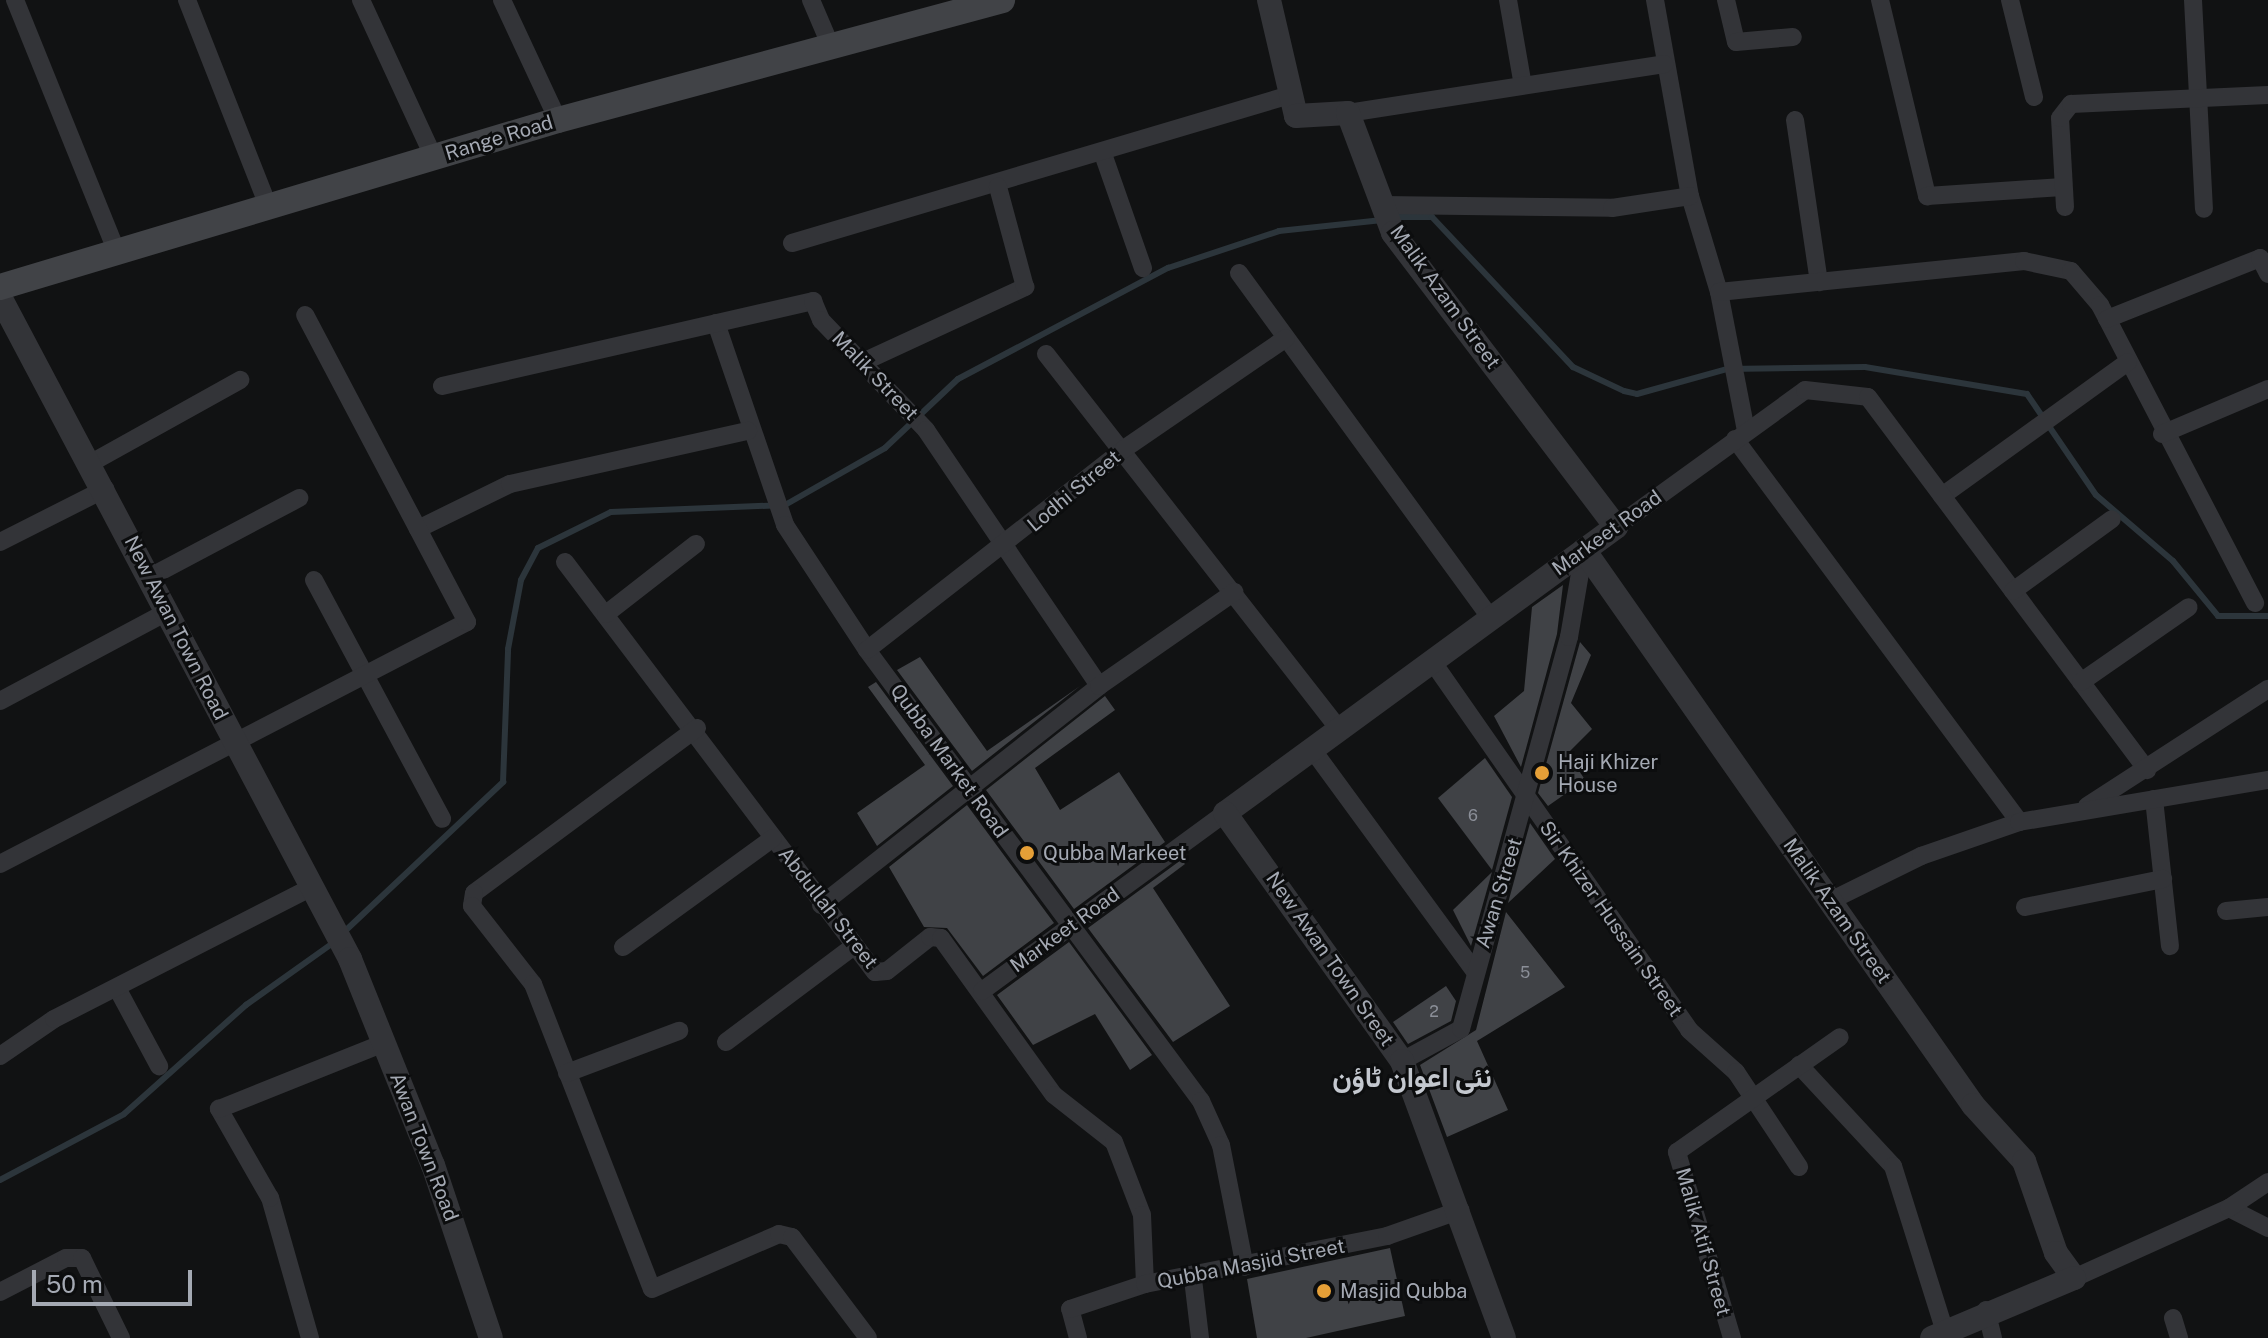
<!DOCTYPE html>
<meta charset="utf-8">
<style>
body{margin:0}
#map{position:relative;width:2268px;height:1338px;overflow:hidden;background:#111213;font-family:"Public Sans",Vazirmatn,sans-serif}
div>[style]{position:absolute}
.stream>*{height:6px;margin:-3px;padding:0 3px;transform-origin:3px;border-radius:3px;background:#2c353b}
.building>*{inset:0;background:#404246}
.minor>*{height:18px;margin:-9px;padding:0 9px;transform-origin:9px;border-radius:9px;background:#333438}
.tertiary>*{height:24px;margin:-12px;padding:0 12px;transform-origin:12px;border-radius:12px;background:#333438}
.secondary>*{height:26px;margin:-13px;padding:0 13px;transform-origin:13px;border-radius:13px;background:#414347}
.dots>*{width:22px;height:22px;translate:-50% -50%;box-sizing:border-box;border:4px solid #0c0d0e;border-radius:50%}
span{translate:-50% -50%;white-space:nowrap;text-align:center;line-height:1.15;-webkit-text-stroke:6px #0c0d0e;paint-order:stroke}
.number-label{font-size:16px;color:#8b8f98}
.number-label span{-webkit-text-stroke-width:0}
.street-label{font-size:20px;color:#a4a9b3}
.poi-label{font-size:20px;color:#a4a9b3}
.left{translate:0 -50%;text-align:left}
.district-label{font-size:28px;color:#c4c8cf;font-weight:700}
.scale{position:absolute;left:32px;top:1270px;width:160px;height:36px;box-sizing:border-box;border:4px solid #a4a9b3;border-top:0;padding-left:10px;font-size:24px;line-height:28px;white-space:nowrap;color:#a4a9b3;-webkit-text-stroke:6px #0c0d0e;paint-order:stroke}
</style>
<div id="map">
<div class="stream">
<div style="left:1393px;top:217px;width:39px"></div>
<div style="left:1432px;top:217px;width:206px;rotate:46.8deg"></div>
<div style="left:1573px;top:367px;width:56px;rotate:25.2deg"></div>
<div style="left:1624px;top:391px;width:13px;rotate:13deg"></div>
<div style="left:1637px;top:394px;width:93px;rotate:-15.5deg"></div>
<div style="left:1727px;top:369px;width:138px;rotate:-0.8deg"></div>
<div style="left:1865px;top:367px;width:164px;rotate:9.5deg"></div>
<div style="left:2027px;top:394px;width:122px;rotate:55.7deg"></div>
<div style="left:2096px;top:495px;width:101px;rotate:40.6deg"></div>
<div style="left:2173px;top:561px;width:71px;rotate:50.7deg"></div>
<div style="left:2218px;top:616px;width:50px"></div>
<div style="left:344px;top:932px;width:219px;rotate:-43.3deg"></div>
<div style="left:503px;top:782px;width:133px;rotate:-87.8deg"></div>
<div style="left:508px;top:649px;width:70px;rotate:-79.3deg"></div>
<div style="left:521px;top:580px;width:36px;rotate:-62deg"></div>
<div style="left:538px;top:548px;width:81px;rotate:-26.3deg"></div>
<div style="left:611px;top:512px;width:174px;rotate:-2.3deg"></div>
<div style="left:785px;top:505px;width:115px;rotate:-29.7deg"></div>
<div style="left:885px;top:448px;width:100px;rotate:-43.4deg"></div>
<div style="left:958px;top:379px;width:238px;rotate:-27.9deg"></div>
<div style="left:1168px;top:268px;width:117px;rotate:-18.4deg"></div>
<div style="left:1279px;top:231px;width:104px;rotate:-6.1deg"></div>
<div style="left:0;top:1180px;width:140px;rotate:-28deg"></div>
<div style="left:124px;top:1114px;width:164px;rotate:-41.8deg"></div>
<div style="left:246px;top:1005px;width:107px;rotate:-35.5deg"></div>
</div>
<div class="building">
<div style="clip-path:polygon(1563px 585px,1557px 634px,1521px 767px,1494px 716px,1524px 691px,1532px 607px)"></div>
<div style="clip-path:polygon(1580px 642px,1591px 655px,1571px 703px,1592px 729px,1568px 753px,1585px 780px,1548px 806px,1538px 793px)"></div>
<div style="clip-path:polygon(920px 657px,987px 751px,1080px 686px,972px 771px,897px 670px)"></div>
<div style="clip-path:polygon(876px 682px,953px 786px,877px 846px,857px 813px,925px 765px,868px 687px)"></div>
<div style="clip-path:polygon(1105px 696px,1115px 710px,1035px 768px,1060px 810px,1119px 772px,1165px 842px,1074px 909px,986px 790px)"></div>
<div style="clip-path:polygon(1485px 758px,1512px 797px,1492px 870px,1438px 798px)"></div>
<div style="clip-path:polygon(967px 805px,1054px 923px,983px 976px,947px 928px,924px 927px,889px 867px)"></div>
<div style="clip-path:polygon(1530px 823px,1555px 859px,1508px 903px)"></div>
<div style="clip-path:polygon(1181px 860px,1185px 864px,1153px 888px,1230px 1006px,1173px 1042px,1088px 928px)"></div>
<div style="clip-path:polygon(1492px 872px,1471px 946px,1453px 910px)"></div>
<div style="clip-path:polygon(1506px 912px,1565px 987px,1477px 1041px,1508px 1110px,1447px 1137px,1420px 1065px,1476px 1030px)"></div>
<div style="clip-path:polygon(1069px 942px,1152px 1055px,1130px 1070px,1095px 1014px,1033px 1045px,997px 995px)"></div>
<div style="clip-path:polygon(1446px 986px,1456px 1001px,1451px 1021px,1408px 1044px,1393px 1022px)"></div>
<div style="clip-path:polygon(1390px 1248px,1405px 1316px,1306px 1338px,1257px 1338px,1247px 1279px)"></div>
</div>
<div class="minor">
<div style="left:15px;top:0;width:272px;rotate:68deg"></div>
<div style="left:187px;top:0;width:224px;rotate:68.5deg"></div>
<div style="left:361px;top:0;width:174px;rotate:65.2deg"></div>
<div style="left:502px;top:0;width:132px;rotate:65deg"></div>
<div style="left:811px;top:0;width:53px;rotate:66.8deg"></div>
<div style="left:1508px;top:0;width:81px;rotate:80.1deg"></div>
<div style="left:1655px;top:0;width:199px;rotate:79.9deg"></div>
<div style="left:1690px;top:196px;width:100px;rotate:73.2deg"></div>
<div style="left:1719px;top:292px;width:142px;rotate:79deg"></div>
<div style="left:1726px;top:0;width:43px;rotate:76.6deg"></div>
<div style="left:1736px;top:42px;width:57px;rotate:-5deg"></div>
<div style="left:1880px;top:0;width:202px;rotate:76.5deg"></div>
<div style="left:1927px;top:196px;width:136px;rotate:-3.8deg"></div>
<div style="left:2010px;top:0;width:100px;rotate:76.1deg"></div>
<div style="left:2193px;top:0;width:209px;rotate:87deg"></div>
<div style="left:1348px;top:113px;width:320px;rotate:-8.8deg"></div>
<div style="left:1795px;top:120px;width:164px;rotate:81.6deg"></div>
<div style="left:1103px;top:154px;width:121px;rotate:70.7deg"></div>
<div style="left:1382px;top:205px;width:230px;rotate:0.7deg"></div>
<div style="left:1612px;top:208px;width:79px;rotate:-8.7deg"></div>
<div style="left:2065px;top:207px;width:89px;rotate:-93.2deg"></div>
<div style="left:2060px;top:118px;width:18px;rotate:-52deg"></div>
<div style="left:2071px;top:104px;width:197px;rotate:-2.6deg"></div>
<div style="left:792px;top:243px;width:520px;rotate:-16.55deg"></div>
<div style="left:1239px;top:273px;width:427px;rotate:53.9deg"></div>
<div style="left:1719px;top:292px;width:307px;rotate:-5.8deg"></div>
<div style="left:2024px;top:261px;width:48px;rotate:12deg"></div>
<div style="left:2071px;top:271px;width:45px;rotate:49.5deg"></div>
<div style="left:2100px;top:305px;width:336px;rotate:62.5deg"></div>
<div style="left:2107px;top:319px;width:165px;rotate:-21.7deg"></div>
<div style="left:2260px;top:258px;width:18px;rotate:63deg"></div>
<div style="left:716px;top:323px;width:213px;rotate:71.1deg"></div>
<div style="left:785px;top:525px;width:149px;rotate:56.7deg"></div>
<div style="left:867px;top:650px;width:561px;rotate:53.48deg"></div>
<div style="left:1201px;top:1101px;width:48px;rotate:65.6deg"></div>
<div style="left:1221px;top:1145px;width:124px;rotate:78.9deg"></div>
<div style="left:1046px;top:354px;width:476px;rotate:52deg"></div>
<div style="left:863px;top:362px;width:179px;rotate:-24.8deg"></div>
<div style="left:1025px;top:287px;width:104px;rotate:-105.1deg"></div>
<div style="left:442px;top:386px;width:381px;rotate:-12.9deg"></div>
<div style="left:813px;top:301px;width:21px;rotate:67deg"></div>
<div style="left:821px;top:320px;width:152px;rotate:46.3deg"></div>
<div style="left:926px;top:430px;width:309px;rotate:55.9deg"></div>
<div style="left:2162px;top:434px;width:115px;rotate:-23deg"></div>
<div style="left:1735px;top:439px;width:477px;rotate:53.4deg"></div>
<div style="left:91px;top:463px;width:171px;rotate:-29.1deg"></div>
<div style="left:1942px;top:496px;width:229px;rotate:-35.8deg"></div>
<div style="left:1616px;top:527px;width:233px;rotate:-35.9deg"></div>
<div style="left:1805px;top:390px;width:63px;rotate:6.3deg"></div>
<div style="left:1868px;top:397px;width:466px;rotate:53.2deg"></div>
<div style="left:418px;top:529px;width:102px;rotate:-26.1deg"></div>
<div style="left:510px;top:484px;width:244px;rotate:-12.6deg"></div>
<div style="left:0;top:542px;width:118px;rotate:-26.8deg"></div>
<div style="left:565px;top:562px;width:514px;rotate:52.91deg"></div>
<div style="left:875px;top:972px;width:12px;rotate:-5deg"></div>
<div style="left:887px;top:971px;width:55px;rotate:-38.3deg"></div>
<div style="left:930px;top:937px;width:11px;rotate:5deg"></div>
<div style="left:941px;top:938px;width:193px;rotate:54.3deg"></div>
<div style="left:1054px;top:1095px;width:76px;rotate:38.1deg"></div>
<div style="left:1114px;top:1142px;width:78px;rotate:69deg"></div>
<div style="left:1142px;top:1215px;width:69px;rotate:87.5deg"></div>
<div style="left:150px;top:577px;width:169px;rotate:-27.9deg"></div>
<div style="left:314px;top:580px;width:271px;rotate:61.8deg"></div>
<div style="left:2013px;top:591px;width:122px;rotate:-36deg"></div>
<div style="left:606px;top:614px;width:114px;rotate:-37.9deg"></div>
<div style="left:867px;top:650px;width:326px;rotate:-38deg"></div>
<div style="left:1124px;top:449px;width:196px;rotate:-34.4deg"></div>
<div style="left:1432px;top:661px;width:450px;rotate:55.1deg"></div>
<div style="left:1689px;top:1030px;width:63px;rotate:41.8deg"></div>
<div style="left:1736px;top:1072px;width:114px;rotate:56.4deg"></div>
<div style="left:2081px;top:682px;width:131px;rotate:-34.8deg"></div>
<div style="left:0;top:701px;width:189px;rotate:-28.1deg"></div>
<div style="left:697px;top:728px;width:277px;rotate:143.5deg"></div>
<div style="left:474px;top:893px;width:13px;rotate:99deg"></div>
<div style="left:472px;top:906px;width:99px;rotate:52deg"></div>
<div style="left:533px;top:984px;width:327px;rotate:68.7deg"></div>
<div style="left:652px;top:1289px;width:138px;rotate:-23.4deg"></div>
<div style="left:779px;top:1234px;width:13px;rotate:13deg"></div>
<div style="left:792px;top:1237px;width:126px;rotate:53deg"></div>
<div style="left:1312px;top:749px;width:276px;rotate:53.8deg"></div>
<div style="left:2154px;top:799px;width:148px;rotate:83.8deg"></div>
<div style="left:2087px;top:806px;width:216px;rotate:-32.9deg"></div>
<div style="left:0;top:864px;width:526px;rotate:-27.39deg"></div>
<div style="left:467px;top:622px;width:347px;rotate:-117.8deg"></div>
<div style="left:1830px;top:901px;width:102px;rotate:-26.3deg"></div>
<div style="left:1921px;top:856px;width:104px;rotate:-19.1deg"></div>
<div style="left:2019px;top:822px;width:253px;rotate:-9.6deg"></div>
<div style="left:821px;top:905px;width:354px;rotate:-38.2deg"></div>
<div style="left:1099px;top:686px;width:165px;rotate:-34.8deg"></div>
<div style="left:2025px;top:907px;width:141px;rotate:-11.5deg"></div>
<div style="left:2226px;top:911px;width:42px;rotate:-5.4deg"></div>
<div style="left:623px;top:947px;width:185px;rotate:-36deg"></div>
<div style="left:117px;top:988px;width:89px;rotate:61.7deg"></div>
<div style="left:982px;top:991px;width:301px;rotate:-36.2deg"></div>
<div style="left:726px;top:1042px;width:160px;rotate:-36.9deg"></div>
<div style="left:0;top:1056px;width:65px;rotate:-34.4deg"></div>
<div style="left:54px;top:1019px;width:290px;rotate:-27.1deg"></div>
<div style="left:1402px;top:1061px;width:67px;rotate:-28.5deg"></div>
<div style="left:1461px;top:1029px;width:407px;rotate:-74.6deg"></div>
<div style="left:1569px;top:637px;width:88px;rotate:-80.2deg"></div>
<div style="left:1799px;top:1065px;width:138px;rotate:47.1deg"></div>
<div style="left:1893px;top:1166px;width:174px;rotate:72.6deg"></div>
<div style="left:567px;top:1073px;width:120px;rotate:-20.6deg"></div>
<div style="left:2229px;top:1208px;width:44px;rotate:27.1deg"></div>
<div style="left:2074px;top:1278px;width:170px;rotate:-24.3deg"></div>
<div style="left:2229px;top:1208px;width:47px;rotate:-33.7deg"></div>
<div style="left:1193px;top:1279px;width:59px;rotate:83.2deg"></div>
<div style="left:0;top:1292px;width:74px;rotate:-27.3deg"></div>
<div style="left:66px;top:1258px;width:16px"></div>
<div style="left:82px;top:1258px;width:89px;rotate:64deg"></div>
<div style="left:1986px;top:1310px;width:29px;rotate:76deg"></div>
<div style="left:2173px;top:1318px;width:21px;rotate:73deg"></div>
<div style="left:310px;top:1338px;width:146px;rotate:-105.9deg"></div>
<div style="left:270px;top:1198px;width:103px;rotate:-119.8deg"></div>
<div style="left:219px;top:1109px;width:178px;rotate:-21.8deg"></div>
<div style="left:1078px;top:1338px;width:30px;rotate:-105deg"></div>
<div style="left:1070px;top:1309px;width:79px;rotate:-18.4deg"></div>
<div style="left:1145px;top:1284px;width:247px;rotate:-11.2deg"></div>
<div style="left:1387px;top:1236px;width:78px;rotate:-19.4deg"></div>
<div style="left:1732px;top:1338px;width:194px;rotate:-106.5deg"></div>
<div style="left:1677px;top:1152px;width:199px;rotate:-35.2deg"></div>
</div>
<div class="tertiary">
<div style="left:1269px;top:0;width:119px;rotate:76.9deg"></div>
<div style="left:1296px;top:116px;width:52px;rotate:-3.3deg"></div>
<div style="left:1348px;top:113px;width:128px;rotate:69.4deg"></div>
<div style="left:1393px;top:233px;width:369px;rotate:52.8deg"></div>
<div style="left:1616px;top:527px;width:484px;rotate:143.8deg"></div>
<div style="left:1225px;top:813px;width:305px;rotate:54.5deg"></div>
<div style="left:1402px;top:1061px;width:295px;rotate:69.8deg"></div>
<div style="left:0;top:297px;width:749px;rotate:62.13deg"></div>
<div style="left:350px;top:959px;width:222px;rotate:68.1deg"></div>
<div style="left:433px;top:1165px;width:182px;rotate:71.5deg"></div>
<div style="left:1584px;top:550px;width:678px;rotate:54.97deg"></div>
<div style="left:1973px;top:1105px;width:76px;rotate:47.7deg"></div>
<div style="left:2024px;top:1161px;width:97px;rotate:70.8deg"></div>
<div style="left:2056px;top:1253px;width:31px;rotate:54deg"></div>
<div style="left:2074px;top:1278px;width:154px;rotate:157.1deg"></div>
</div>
<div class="secondary">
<div style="left:0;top:287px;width:582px;rotate:-16.66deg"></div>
<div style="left:558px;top:120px;width:460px;rotate:-15.1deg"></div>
</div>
<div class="dots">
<div style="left:1542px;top:773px;background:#e59f37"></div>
<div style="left:1027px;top:853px;background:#e59f37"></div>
<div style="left:1324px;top:1291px;background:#e59f37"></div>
</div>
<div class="number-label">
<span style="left:1473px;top:816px">6</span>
<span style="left:1525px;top:973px">5</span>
<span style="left:1434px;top:1012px">2</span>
</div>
<div class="street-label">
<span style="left:499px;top:138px;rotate:-17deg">Range Road</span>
<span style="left:1445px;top:297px;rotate:54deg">Malik Azam Street</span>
<span style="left:875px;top:376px;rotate:46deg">Malik Street</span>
<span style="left:1074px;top:491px;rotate:-40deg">Lodhi Street</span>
<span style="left:1607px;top:533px;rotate:-36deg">Markeet Road</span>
<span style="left:176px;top:628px;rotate:63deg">New Awan Town Road</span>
<span style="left:949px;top:761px;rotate:54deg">Qubba Market Road</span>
<span style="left:1499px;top:893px;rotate:-73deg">Awan Street</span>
<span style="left:828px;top:908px;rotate:52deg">Abdullah Street</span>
<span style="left:1837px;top:911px;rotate:55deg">Malik Azam Street</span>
<span style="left:1611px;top:919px;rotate:55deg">Sir Khizer Hussain Street</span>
<span style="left:1065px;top:930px;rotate:-36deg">Markeet Road</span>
<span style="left:1330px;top:959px;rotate:55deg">New Awan Town Sreet</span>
<span style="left:424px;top:1147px;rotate:69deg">Awan Town Road</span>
<span style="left:1703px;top:1242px;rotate:74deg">Malik Atif Street</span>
<span style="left:1251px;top:1264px;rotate:-11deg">Qubba Masjid Street</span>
</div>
<div class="poi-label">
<span class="left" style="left:1558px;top:774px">Haji Khizer<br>House</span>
<span class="left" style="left:1043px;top:853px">Qubba Markeet</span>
<span class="left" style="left:1340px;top:1291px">Masjid Qubba</span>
</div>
<div class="district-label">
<span style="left:1412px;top:1077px">نئی اعوان ٹاؤن</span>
</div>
<div class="scale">50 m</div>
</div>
